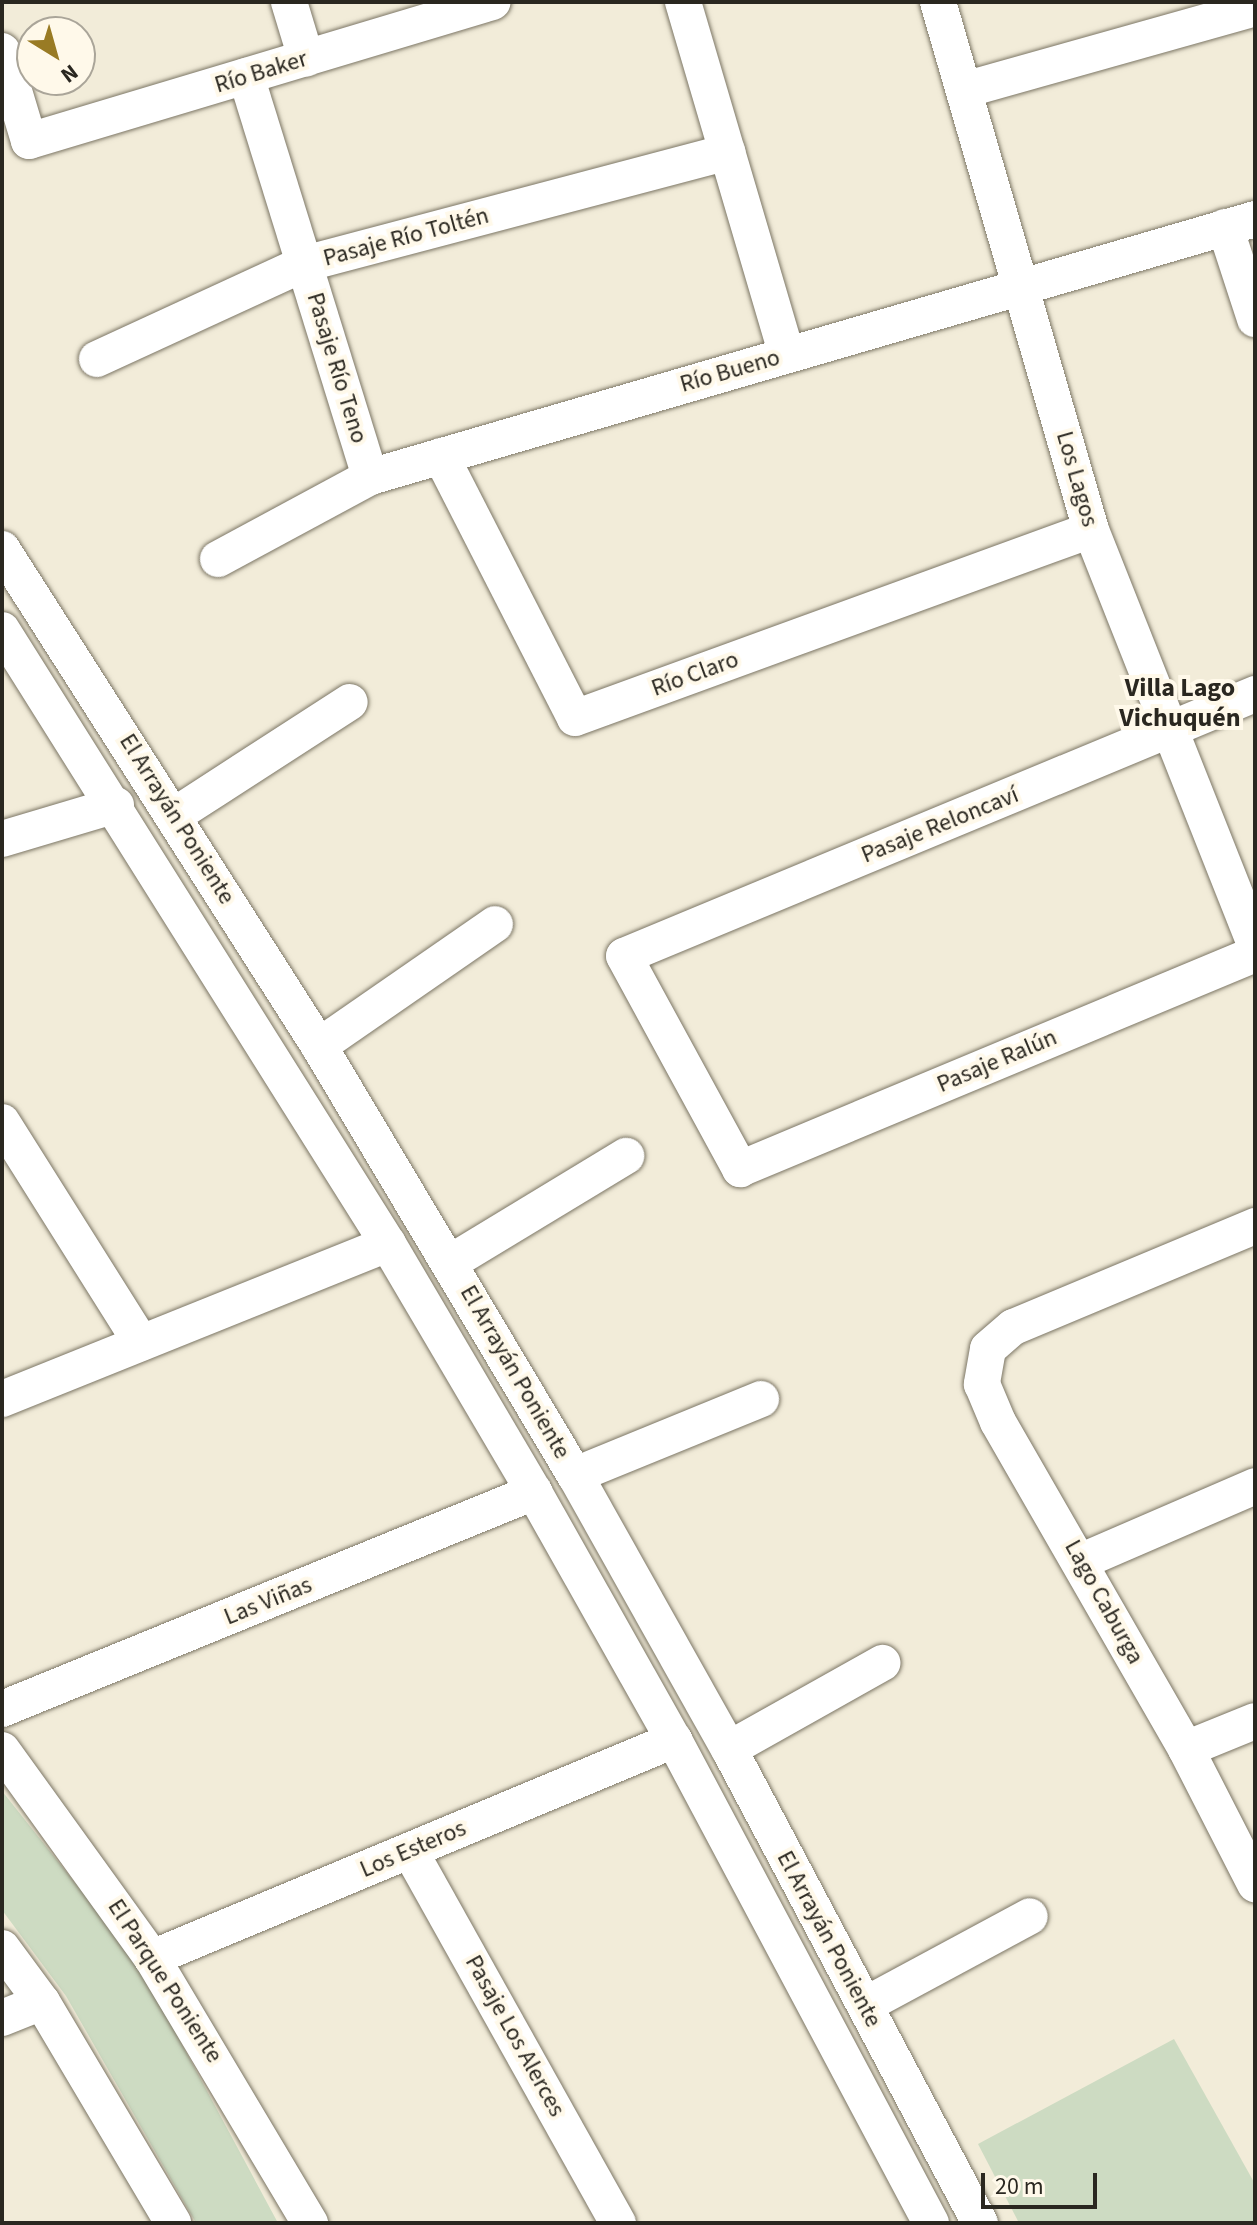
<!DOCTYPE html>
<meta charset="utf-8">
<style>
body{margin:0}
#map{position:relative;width:1257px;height:2225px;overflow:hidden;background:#f2ecd9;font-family:"Source Sans 3",sans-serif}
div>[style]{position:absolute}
.green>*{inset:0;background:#cddbc2}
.roads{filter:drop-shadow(0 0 2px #7c7665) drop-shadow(0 0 2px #7c7665)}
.street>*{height:36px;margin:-18px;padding:0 18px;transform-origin:18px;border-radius:18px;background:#fff}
span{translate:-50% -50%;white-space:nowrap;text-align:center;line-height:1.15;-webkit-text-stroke:8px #fff9ea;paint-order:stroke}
.street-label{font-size:24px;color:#2a2720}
.neighbourhood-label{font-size:26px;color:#2a2720;font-weight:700}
.frame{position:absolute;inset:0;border:4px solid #2a2720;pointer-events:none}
.north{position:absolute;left:16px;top:16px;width:80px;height:80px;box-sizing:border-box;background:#fff9ea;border:2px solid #aaa599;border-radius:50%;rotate:143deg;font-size:22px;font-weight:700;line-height:32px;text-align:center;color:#2a2720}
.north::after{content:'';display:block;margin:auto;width:28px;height:36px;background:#997b24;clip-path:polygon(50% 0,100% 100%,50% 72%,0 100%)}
.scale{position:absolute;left:981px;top:2173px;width:116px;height:36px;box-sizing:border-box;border:4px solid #2a2720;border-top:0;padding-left:10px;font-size:24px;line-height:28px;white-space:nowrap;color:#2a2720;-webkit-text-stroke:6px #fff9ea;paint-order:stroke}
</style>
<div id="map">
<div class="green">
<div style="clip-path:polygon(2px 1791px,137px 1961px,278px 2223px,196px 2223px,66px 1996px,2px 1910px)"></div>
<div style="clip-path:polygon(1174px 2039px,1255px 2184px,1255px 2223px,1019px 2223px,978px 2144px)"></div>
</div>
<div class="roads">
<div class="street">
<div style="left:289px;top:2px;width:59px;rotate:73.1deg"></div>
<div style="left:683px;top:2px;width:368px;rotate:73.6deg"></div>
<div style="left:938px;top:2px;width:550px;rotate:73.84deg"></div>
<div style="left:1091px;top:530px;width:445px;rotate:68.4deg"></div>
<div style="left:2px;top:51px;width:94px;rotate:73.3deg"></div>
<div style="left:29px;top:141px;width:484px;rotate:-16.7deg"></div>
<div style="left:246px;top:76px;width:420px;rotate:72.8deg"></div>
<div style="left:964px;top:90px;width:302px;rotate:-15.7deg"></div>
<div style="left:1225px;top:227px;width:97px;rotate:71.9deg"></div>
<div style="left:97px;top:359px;width:228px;rotate:-24.7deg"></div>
<div style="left:304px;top:264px;width:438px;rotate:-14.8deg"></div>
<div style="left:441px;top:456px;width:294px;rotate:62.9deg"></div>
<div style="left:575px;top:718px;width:549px;rotate:-20.02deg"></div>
<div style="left:2px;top:549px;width:589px;rotate:57.47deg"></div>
<div style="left:319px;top:1046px;width:500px;rotate:59.2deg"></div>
<div style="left:575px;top:1475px;width:314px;rotate:60.7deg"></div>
<div style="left:729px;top:1749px;width:536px;rotate:62.1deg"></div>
<div style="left:218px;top:559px;width:173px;rotate:-28.3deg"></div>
<div style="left:370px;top:477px;width:922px;rotate:-16.25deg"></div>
<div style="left:2px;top:630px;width:725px;rotate:57.84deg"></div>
<div style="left:388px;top:1244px;width:288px;rotate:59.5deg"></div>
<div style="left:534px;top:1492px;width:285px;rotate:60.6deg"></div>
<div style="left:674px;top:1740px;width:547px;rotate:61.98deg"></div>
<div style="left:1255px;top:694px;width:683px;rotate:157.45deg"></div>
<div style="left:624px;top:956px;width:243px;rotate:61.4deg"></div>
<div style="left:740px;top:1169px;width:558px;rotate:-22.66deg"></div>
<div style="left:175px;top:815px;width:208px;rotate:-32.9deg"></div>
<div style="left:2px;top:839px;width:119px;rotate:-16.6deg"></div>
<div style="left:319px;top:1046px;width:214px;rotate:-34.7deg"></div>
<div style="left:2px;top:1122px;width:261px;rotate:57.8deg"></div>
<div style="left:1255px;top:1226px;width:262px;rotate:157.3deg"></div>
<div style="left:1013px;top:1327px;width:33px;rotate:139deg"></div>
<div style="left:988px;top:1349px;width:36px;rotate:100deg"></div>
<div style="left:982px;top:1384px;width:41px;rotate:67.2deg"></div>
<div style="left:998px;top:1422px;width:377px;rotate:60.1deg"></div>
<div style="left:1186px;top:1749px;width:152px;rotate:62.9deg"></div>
<div style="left:451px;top:1262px;width:205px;rotate:-31.2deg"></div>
<div style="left:2px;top:1399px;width:416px;rotate:-21.9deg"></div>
<div style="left:575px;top:1475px;width:201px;rotate:-22.2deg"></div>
<div style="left:1082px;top:1561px;width:189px;rotate:-23.4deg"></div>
<div style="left:2px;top:1709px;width:575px;rotate:-22.19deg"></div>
<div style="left:729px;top:1749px;width:176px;rotate:-29.3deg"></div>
<div style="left:1186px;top:1749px;width:74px;rotate:-22.1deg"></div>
<div style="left:2px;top:1750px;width:256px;rotate:54.2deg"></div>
<div style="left:152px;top:1958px;width:309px;rotate:59.2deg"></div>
<div style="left:410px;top:1851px;width:426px;rotate:60.8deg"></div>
<div style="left:2px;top:1948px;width:67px;rotate:53.5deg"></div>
<div style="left:42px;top:2002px;width:257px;rotate:59.3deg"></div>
<div style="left:152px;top:1958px;width:566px;rotate:-22.67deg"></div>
<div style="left:865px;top:2005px;width:187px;rotate:-28.3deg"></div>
<div style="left:2px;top:2018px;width:43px;rotate:-21.8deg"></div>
</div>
</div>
<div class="street-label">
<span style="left:261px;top:72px;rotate:-17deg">Río Baker</span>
<span style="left:406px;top:237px;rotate:-15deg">Pasaje Río Toltén</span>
<span style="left:337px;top:368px;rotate:73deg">Pasaje Río Teno</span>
<span style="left:730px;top:371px;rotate:-16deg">Río Bueno</span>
<span style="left:1077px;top:479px;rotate:74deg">Los Lagos</span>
<span style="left:695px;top:674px;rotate:-20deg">Río Claro</span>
<span style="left:177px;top:819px;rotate:58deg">El Arrayán Poniente</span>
<span style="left:940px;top:825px;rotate:-22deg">Pasaje Reloncaví</span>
<span style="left:997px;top:1061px;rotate:-23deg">Pasaje Ralún</span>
<span style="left:515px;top:1372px;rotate:60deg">El Arrayán Poniente</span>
<span style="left:268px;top:1601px;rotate:-22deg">Las Viñas</span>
<span style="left:1104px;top:1602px;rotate:61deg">Lago Caburga</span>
<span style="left:413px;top:1849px;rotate:-23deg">Los Esteros</span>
<span style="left:829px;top:1939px;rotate:62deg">El Arrayán Poniente</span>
<span style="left:165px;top:1981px;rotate:57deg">El Parque Poniente</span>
<span style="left:515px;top:2036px;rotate:61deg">Pasaje Los Alerces</span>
</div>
<div class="neighbourhood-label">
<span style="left:1180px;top:703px">Villa Lago<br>Vichuquén</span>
</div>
<div class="frame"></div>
<div class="north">N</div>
<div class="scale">20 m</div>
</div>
